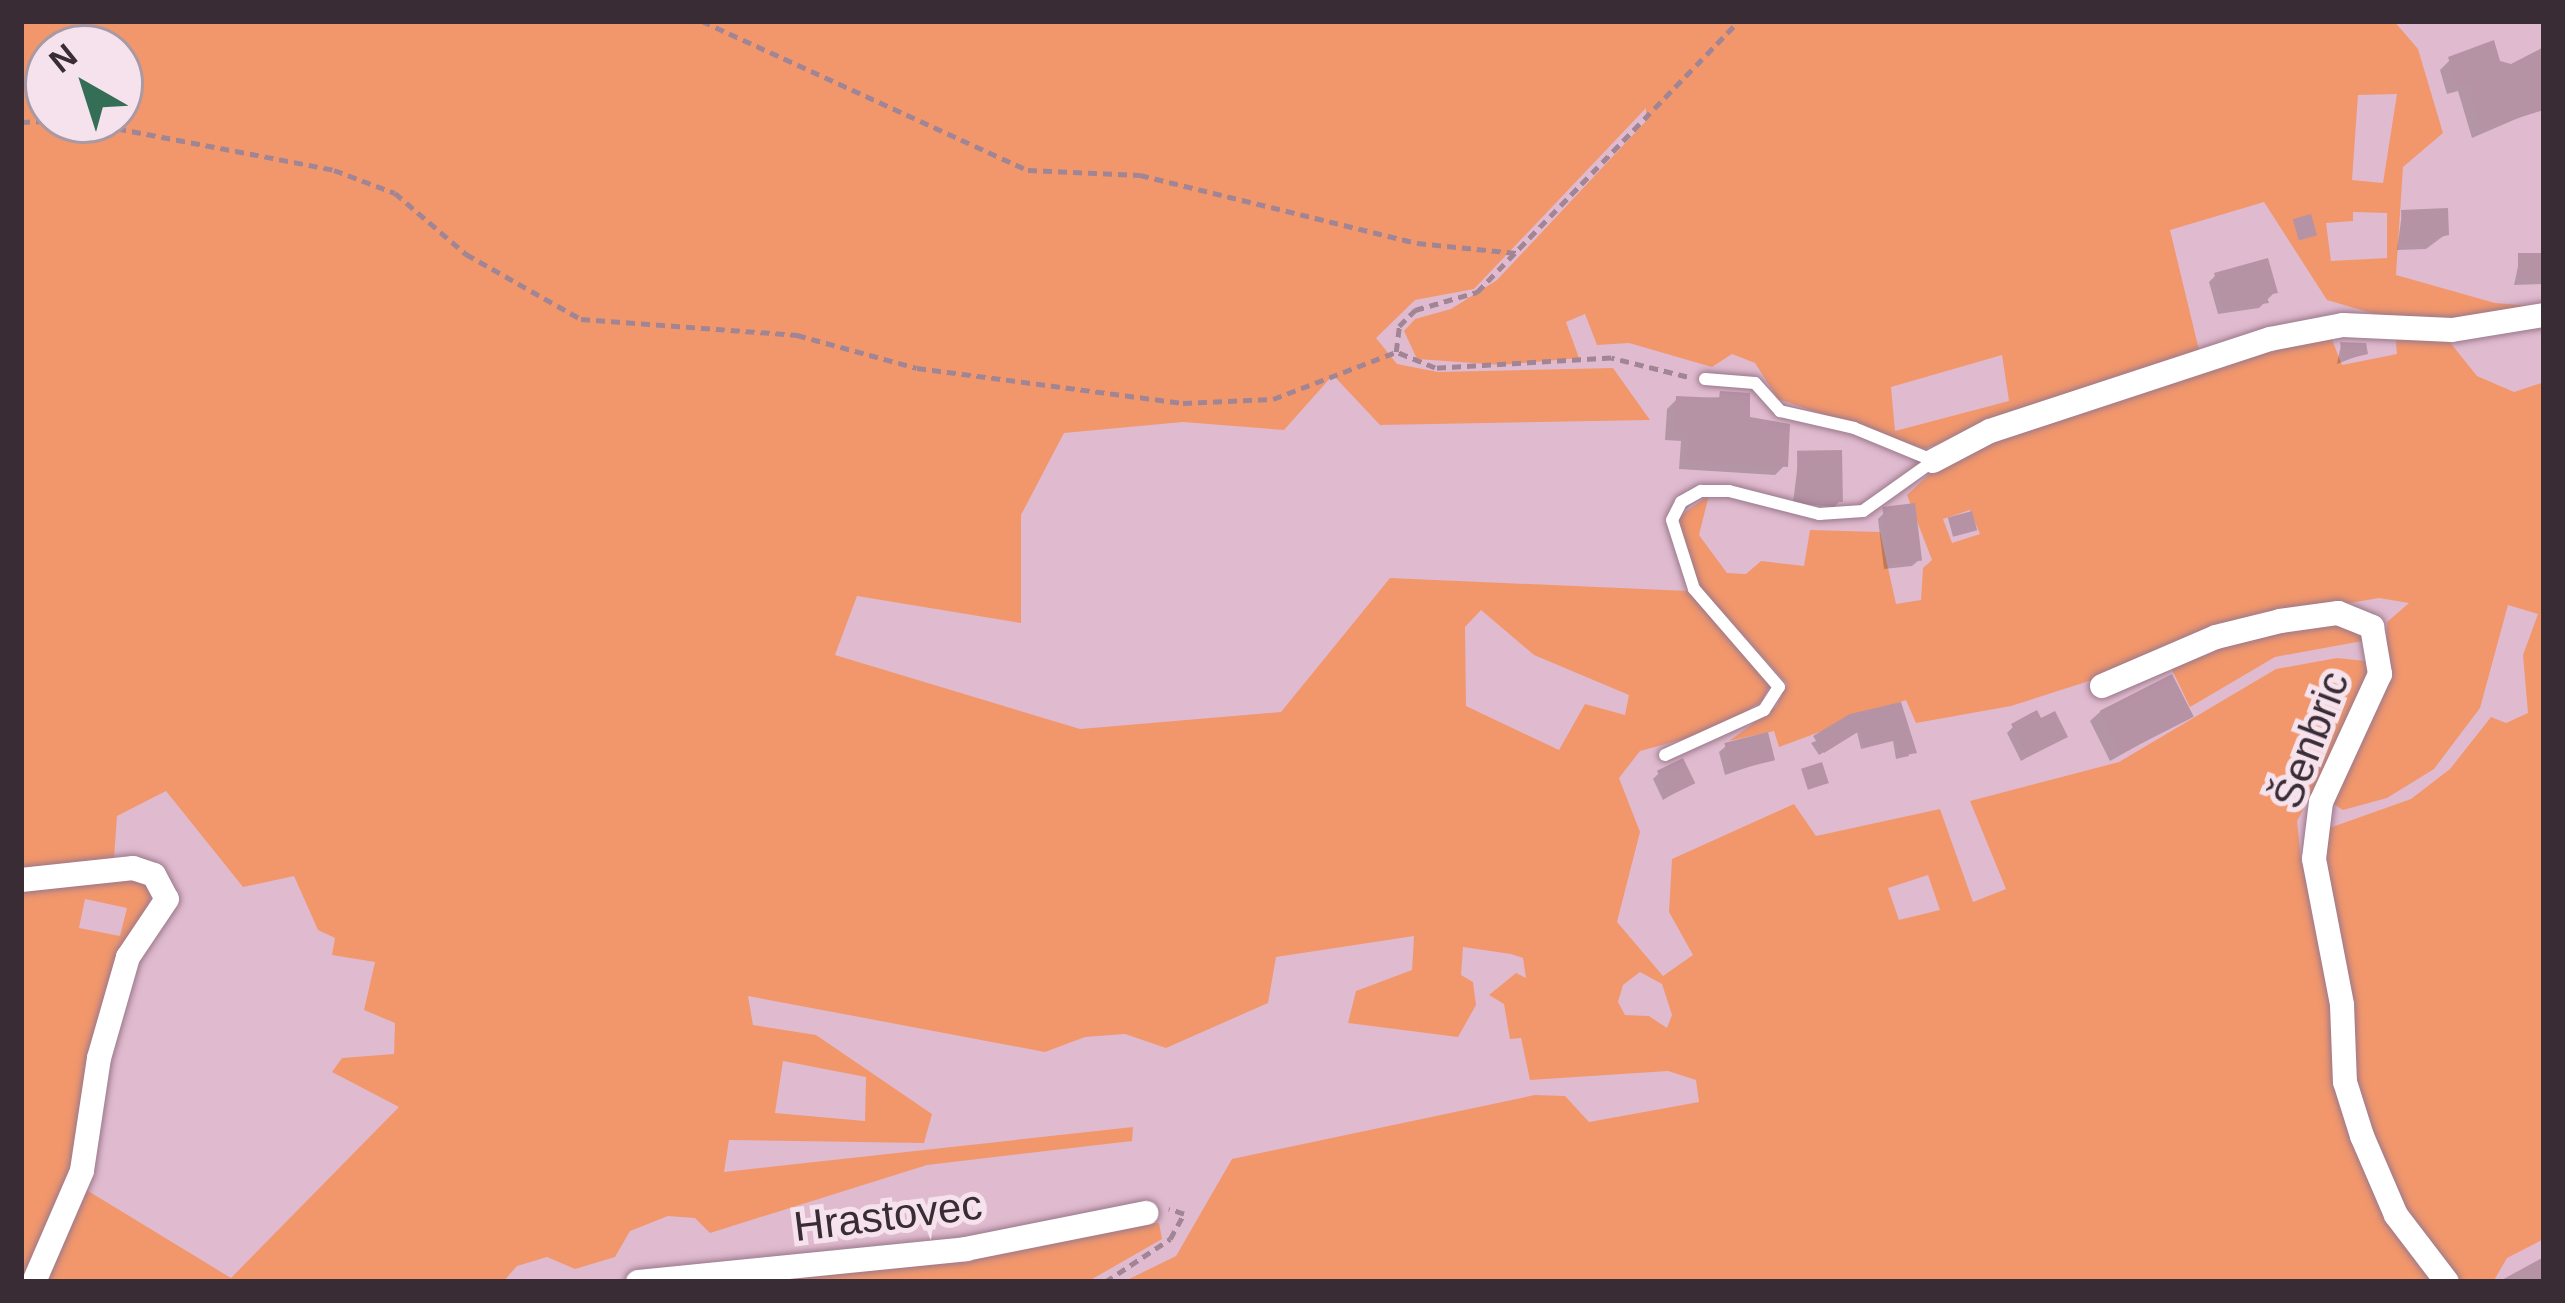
<!DOCTYPE html>
<meta charset="utf-8">
<style>
body{margin:0}
#map{position:relative;width:2565px;height:1303px;overflow:hidden;background:#e0bbcf;font-family:Arial,sans-serif}
div>[style]{position:absolute}
.green>*{inset:0;background:#f2976c}
.shadow>*{inset:0;background:#0003}
.building>*{inset:0;background:#b692a5;transform-origin:0 0}
.path>*{height:4.5px;margin-top:-2.25px;transform-origin:0;background:repeating-linear-gradient(90deg,#a18594 0 9px,transparent 0 15px)}
.roads{filter:drop-shadow(0 0 3px #9a778a) drop-shadow(0 0 3px #9a778a)}
.lane>*{height:12px;margin:-6px;padding:0 6px;transform-origin:6px;border-radius:6px;background:#fff}
.street>*{height:24px;margin:-12px;padding:0 12px;transform-origin:12px;border-radius:12px;background:#fff}
span{translate:-50% -50%;white-space:nowrap;text-align:center;line-height:1.15;-webkit-text-stroke:10px #f5e2ec;paint-order:stroke}
.street-label{font-size:42px;color:#3a2c34}
.frame{position:absolute;inset:0;border:24px solid #3a2c34;pointer-events:none}
.north{position:absolute;left:24px;top:24px;width:120px;height:120px;box-sizing:border-box;background:#f5e2ec;border:3px solid #aa99a2;border-radius:50%;rotate:321deg;font-size:33px;font-weight:700;line-height:48px;text-align:center;color:#3a2c34}
.north::after{content:'';display:block;margin:auto;width:42px;height:54px;background:#346e57;clip-path:polygon(50% 0,100% 100%,50% 72%,0 100%)}
</style>
<div id="map">
<div class="green">
<div style="clip-path:polygon(evenodd,21px 21px,2394px 21px,2418px 49px,2443px 133px,2403px 167px,2396px 275px,2495px 303px,2544px 307px,2503px 320px,2385px 317px,2327px 300px,2264px 202px,2170px 230px,2199px 350px,1924px 449px,1778px 399px,1755px 363px,1732px 354px,1712px 367px,1629px 343px,1597px 345px,1585px 314px,1566px 322px,1579px 358px,1501px 365px,1417px 359px,1404px 331px,1415px 319px,1451px 309px,1497px 280px,1646px 121px,1646px 108px,1474px 289px,1415px 300px,1376px 338px,1397px 364px,1438px 372px,1613px 368px,1650px 420px,1380px 425px,1333px 375px,1284px 430px,1183px 422px,1064px 433px,1021px 515px,1021px 623px,857px 596px,835px 655px,1080px 729px,1281px 712px,1390px 578px,1688px 591px,1770px 685px,1762px 701px,1717px 730px,1640px 751px,1619px 778px,1640px 832px,1617px 922px,1663px 976px,1693px 955px,1669px 912px,1672px 859px,1794px 804px,1816px 836px,1940px 809px,1973px 902px,2006px 889px,1970px 801px,2119px 762px,2276px 669px,2337px 658px,2365px 661px,2371px 686px,2297px 821px,2301px 860px,2335px 991px,2335px 1072px,2345px 1121px,2395px 1232px,2435px 1282px,1123px 1282px,1176px 1256px,1232px 1159px,1535px 1095px,1565px 1096px,1589px 1122px,1699px 1102px,1696px 1080px,1668px 1071px,1530px 1080px,1521px 1038px,1510px 1039px,1504px 1004px,1489px 995px,1516px 973px,1526px 978px,1523px 958px,1511px 954px,1463px 947px,1461px 975px,1473px 982px,1476px 1005px,1458px 1037px,1348px 1023px,1356px 991px,1412px 970px,1414px 936px,1276px 957px,1268px 1003px,1166px 1048px,1125px 1034px,1085px 1037px,1045px 1052px,748px 996px,753px 1025px,816px 1035px,932px 1114px,924px 1143px,729px 1140px,724px 1172px,1133px 1127px,1132px 1141px,927px 1165px,710px 1233px,695px 1218px,668px 1216px,630px 1231px,615px 1257px,575px 1269px,547px 1257px,517px 1266px,503px 1282px,42px 1282px,80px 1186px,231px 1278px,399px 1107px,332px 1072px,342px 1058px,394px 1054px,395px 1023px,364px 1010px,375px 962px,332px 955px,335px 938px,318px 930px,294px 876px,243px 887px,166px 791px,117px 816px,114px 858px,21px 877px,21px 21px,48px 48px,120px 48px,120px 120px,48px 120px,48px 48px,21px 21px,2397px 94px,2383px 183px,2352px 180px,2358px 95px,2397px 94px,21px 21px,2353px 212px,2387px 213px,2387px 258px,2331px 261px,2326px 223px,2353px 221px,2353px 212px,21px 21px,2002px 355px,2009px 401px,1895px 431px,1891px 387px,2002px 355px,21px 21px,1481px 610px,1534px 655px,1629px 695px,1625px 715px,1585px 704px,1559px 750px,1466px 706px,1465px 627px,1481px 610px,21px 21px,1928px 875px,1940px 910px,1899px 920px,1888px 888px,1928px 875px,21px 21px,1640px 972px,1662px 984px,1672px 1015px,1667px 1028px,1649px 1016px,1625px 1015px,1618px 1002px,1623px 985px,1640px 972px,21px 21px,783px 1061px,866px 1077px,865px 1121px,775px 1113px,783px 1061px)"></div>
<div style="clip-path:polygon(evenodd,2395px 331px,2444px 335px,2477px 376px,2514px 392px,2544px 382px,2544px 1239px,2507px 1258px,2493px 1282px,2461px 1282px,2413px 1233px,2355px 1093px,2321px 831px,2411px 799px,2450px 769px,2491px 717px,2506px 723px,2528px 713px,2523px 655px,2538px 614px,2508px 605px,2480px 708px,2434px 769px,2387px 798px,2343px 810px,2328px 800px,2385px 691px,2387px 622px,2409px 603px,2379px 598px,2315px 609px,2011px 706px,1916px 723px,1906px 700px,1779px 747px,1774px 731px,1729px 741px,1776px 707px,1787px 684px,1698px 585px,1676px 519px,1709px 495px,1699px 535px,1727px 573px,1746px 574px,1761px 561px,1804px 566px,1810px 530px,1880px 532px,1896px 604px,1921px 600px,1923px 568px,1932px 560px,1907px 495px,1952px 453px,2329px 332px,2342px 365px,2397px 354px,2395px 331px,1970px 510px,1980px 534px,1952px 543px,1943px 519px,1970px 510px)"></div>
<div style="clip-path:polygon(2343px 617px,2368px 640px,2275px 657px,2190px 707px,2171px 668px,2220px 641px)"></div>
<div style="clip-path:polygon(evenodd,139px 878px,151px 889px,149px 909px,83px 1140px,28px 1282px,21px 1282px,21px 889px,139px 878px,85px 899px,127px 908px,120px 936px,79px 928px,85px 899px)"></div>
<div style="clip-path:polygon(1144px 1223px,1159px 1223px,1162px 1239px,1087px 1282px,706px 1282px)"></div>
</div>
<div class="shadow">
<div style="clip-path:polygon(2544px 51px,2544px 107px,2472px 138px,2458px 91px,2447px 94px,2440px 70px,2450px 60px,2511px 67px)"></div>
<div style="clip-path:polygon(2402px 213px,2446px 234px,2426px 249px,2397px 250px)"></div>
<div style="clip-path:polygon(2544px 256px,2544px 284px,2514px 285px,2520px 257px)"></div>
<div style="clip-path:polygon(2215px 276px,2274px 293px,2259px 308px,2218px 314px,2209px 282px)"></div>
<div style="clip-path:polygon(2341px 345px,2365px 353px,2337px 364px)"></div>
<div style="clip-path:polygon(1747px 396px,1747px 420px,1785px 465px,1775px 475px,1679px 469px,1681px 441px,1665px 440px,1667px 409px,1677px 399px)"></div>
<div style="clip-path:polygon(1799px 454px,1840px 501px,1834px 507px,1793px 503px)"></div>
<div style="clip-path:polygon(1885px 512px,1919px 560px,1912px 566px,1884px 569px,1878px 519px)"></div>
<div style="clip-path:polygon(1899px 706px,1909px 756px,1896px 759px,1893px 741px,1861px 749px,1857px 732px,1819px 755px,1811px 743px)"></div>
<div style="clip-path:polygon(2101px 711px,2190px 716px,2110px 761px,2090px 721px)"></div>
<div style="clip-path:polygon(2013px 727px,2065px 736px,2021px 761px,2007px 733px)"></div>
<div style="clip-path:polygon(1726px 746px,1772px 759px,1725px 775px,1719px 752px)"></div>
<div style="clip-path:polygon(1659px 773px,1692px 782px,1663px 800px,1653px 779px)"></div>
</div>
<div class="building">
<div style="clip-path:polygon(2494px 40px,2500px 61px,2511px 64px,2544px 47px,2544px 110px,2483px 129px,2468px 83px,2457px 86px,2448px 57px)"></div>
<div style="clip-path:polygon(2448px 208px,2449px 235px,2403px 245px,2401px 210px)"></div>
<div style="left:2311px;top:214px;width:22px;height:19px;rotate:74deg"></div>
<div style="left:2544px;top:253px;width:27px;height:26px;rotate:90deg"></div>
<div style="clip-path:polygon(2268px 258px,2278px 293px,2266px 295px,2269px 303px,2224px 309px,2214px 273px)"></div>
<div style="clip-path:polygon(2340px 342px,2366px 343px,2368px 354px,2343px 360px)"></div>
<div style="clip-path:polygon(1720px 391px,1750px 393px,1750px 417px,1790px 424px,1788px 467px,1687px 461px,1689px 432px,1674px 431px,1676px 396px,1719px 398px)"></div>
<div style="left:1842px;top:450px;width:52px;height:45px;rotate:89deg"></div>
<div style="left:1915px;top:503px;width:58px;height:33px;rotate:83deg"></div>
<div style="left:1972px;top:511px;width:20px;height:25px;rotate:75deg"></div>
<div style="left:2172px;top:674px;width:48px;height:81px;rotate:63deg"></div>
<div style="clip-path:polygon(1901px 702px,1917px 753px,1900px 756px,1896px 739px,1865px 746px,1861px 730px,1824px 753px,1813px 736px,1850px 714px)"></div>
<div style="clip-path:polygon(2037px 710px,2041px 718px,2055px 711px,2068px 737px,2028px 757px,2011px 724px)"></div>
<div style="left:1768px;top:732px;width:29px;height:45px;rotate:76deg"></div>
<div style="left:1683px;top:758px;width:28px;height:29px;rotate:64deg"></div>
<div style="left:1822px;top:762px;width:22px;height:22px;rotate:72deg"></div>
<div style="clip-path:polygon(2544px 1257px,2544px 1282px,2498px 1282px)"></div>
</div>
<div class="path">
<div style="left:702px;top:21px;width:358px;rotate:24.6deg"></div>
<div style="left:1028px;top:170px;width:112px;rotate:2.6deg"></div>
<div style="left:1140px;top:175px;width:285px;rotate:13.8deg"></div>
<div style="left:1417px;top:243px;width:100px;rotate:5.7deg"></div>
<div style="left:21px;top:122px;width:52px;rotate:-2.2deg"></div>
<div style="left:73px;top:120px;width:266px;rotate:10.8deg"></div>
<div style="left:334px;top:170px;width:65px;rotate:20.7deg"></div>
<div style="left:395px;top:193px;width:94px;rotate:40.7deg"></div>
<div style="left:466px;top:254px;width:132px;rotate:29.5deg"></div>
<div style="left:581px;top:319px;width:217px;rotate:4.2deg"></div>
<div style="left:797px;top:335px;width:124px;rotate:15.4deg"></div>
<div style="left:917px;top:368px;width:268px;rotate:7.5deg"></div>
<div style="left:1183px;top:403px;width:90px;rotate:-2.5deg"></div>
<div style="left:1273px;top:399px;width:132px;rotate:-20.9deg"></div>
<div style="left:1687px;top:377px;width:78px;rotate:-166deg"></div>
<div style="left:1611px;top:358px;width:176px;rotate:176.7deg"></div>
<div style="left:1435px;top:368px;width:42px;rotate:-157.7deg"></div>
<div style="left:1396px;top:352px;width:26px;rotate:-83deg"></div>
<div style="left:1399px;top:326px;width:23px;rotate:-45deg"></div>
<div style="left:1415px;top:310px;width:65px;rotate:-16.2deg"></div>
<div style="left:1477px;top:292px;width:377px;rotate:-46deg"></div>
<div style="left:1105px;top:1282px;width:78px;rotate:-33.5deg"></div>
<div style="left:1170px;top:1239px;width:29px;rotate:-61deg"></div>
<div style="left:1184px;top:1214px;width:16px;rotate:-162deg"></div>
</div>
<div class="roads">
<div class="lane">
<div style="left:1705px;top:379px;width:50px;rotate:4.6deg"></div>
<div style="left:1755px;top:383px;width:38px;rotate:48deg"></div>
<div style="left:1780px;top:411px;width:76px;rotate:12.9deg"></div>
<div style="left:1854px;top:428px;width:84px;rotate:22.3deg"></div>
<div style="left:1665px;top:755px;width:109px;rotate:-24.4deg"></div>
<div style="left:1764px;top:710px;width:27px;rotate:-57deg"></div>
<div style="left:1779px;top:687px;width:130px;rotate:-130.9deg"></div>
<div style="left:1694px;top:589px;width:72px;rotate:-107.7deg"></div>
<div style="left:1672px;top:520px;width:20px;rotate:-63deg"></div>
<div style="left:1681px;top:502px;width:23px;rotate:-29deg"></div>
<div style="left:1701px;top:491px;width:28px"></div>
<div style="left:1729px;top:491px;width:93px;rotate:14.3deg"></div>
<div style="left:1819px;top:514px;width:44px;rotate:-3.9deg"></div>
<div style="left:1863px;top:511px;width:86px;rotate:-35.5deg"></div>
</div>
<div class="street">
<div style="left:1933px;top:461px;width:64px;rotate:-27.8deg"></div>
<div style="left:1990px;top:431px;width:295px;rotate:-18.2deg"></div>
<div style="left:2270px;top:339px;width:74px;rotate:-10.9deg"></div>
<div style="left:2343px;top:325px;width:109px;rotate:2.6deg"></div>
<div style="left:2452px;top:330px;width:93px;rotate:-9.3deg"></div>
<div style="left:2102px;top:686px;width:124px;rotate:-23.3deg"></div>
<div style="left:2216px;top:637px;width:66px;rotate:-14deg"></div>
<div style="left:2280px;top:621px;width:59px;rotate:-7.9deg"></div>
<div style="left:2338px;top:613px;width:37px;rotate:22deg"></div>
<div style="left:2372px;top:627px;width:48px;rotate:80.3deg"></div>
<div style="left:2380px;top:674px;width:141px;rotate:114.7deg"></div>
<div style="left:2321px;top:802px;width:57px;rotate:97deg"></div>
<div style="left:2314px;top:859px;width:149px;rotate:79.1deg"></div>
<div style="left:2342px;top:1005px;width:77px;rotate:87.8deg"></div>
<div style="left:2345px;top:1082px;width:57px;rotate:72.5deg"></div>
<div style="left:2362px;top:1136px;width:86px;rotate:66.7deg"></div>
<div style="left:2396px;top:1215px;width:84px;rotate:52.7deg"></div>
<div style="left:21px;top:880px;width:113px;rotate:-6.1deg"></div>
<div style="left:133px;top:868px;width:22px;rotate:18deg"></div>
<div style="left:154px;top:875px;width:27px;rotate:62deg"></div>
<div style="left:167px;top:899px;width:70px;rotate:123.9deg"></div>
<div style="left:128px;top:957px;width:105px;rotate:106deg"></div>
<div style="left:99px;top:1058px;width:114px;rotate:98.6deg"></div>
<div style="left:82px;top:1171px;width:121px;rotate:113.4deg"></div>
<div style="left:638px;top:1282px;width:330px;rotate:-5.7deg"></div>
<div style="left:966px;top:1249px;width:184px;rotate:-11.3deg"></div>
</div>
</div>
<div class="street-label">
<span style="left:2311px;top:740px;rotate:-69deg">Šenbric</span>
<span style="left:888px;top:1216px;rotate:-7deg">Hrastovec</span>
</div>
<div class="frame"></div>
<div class="north">N</div>
</div>
